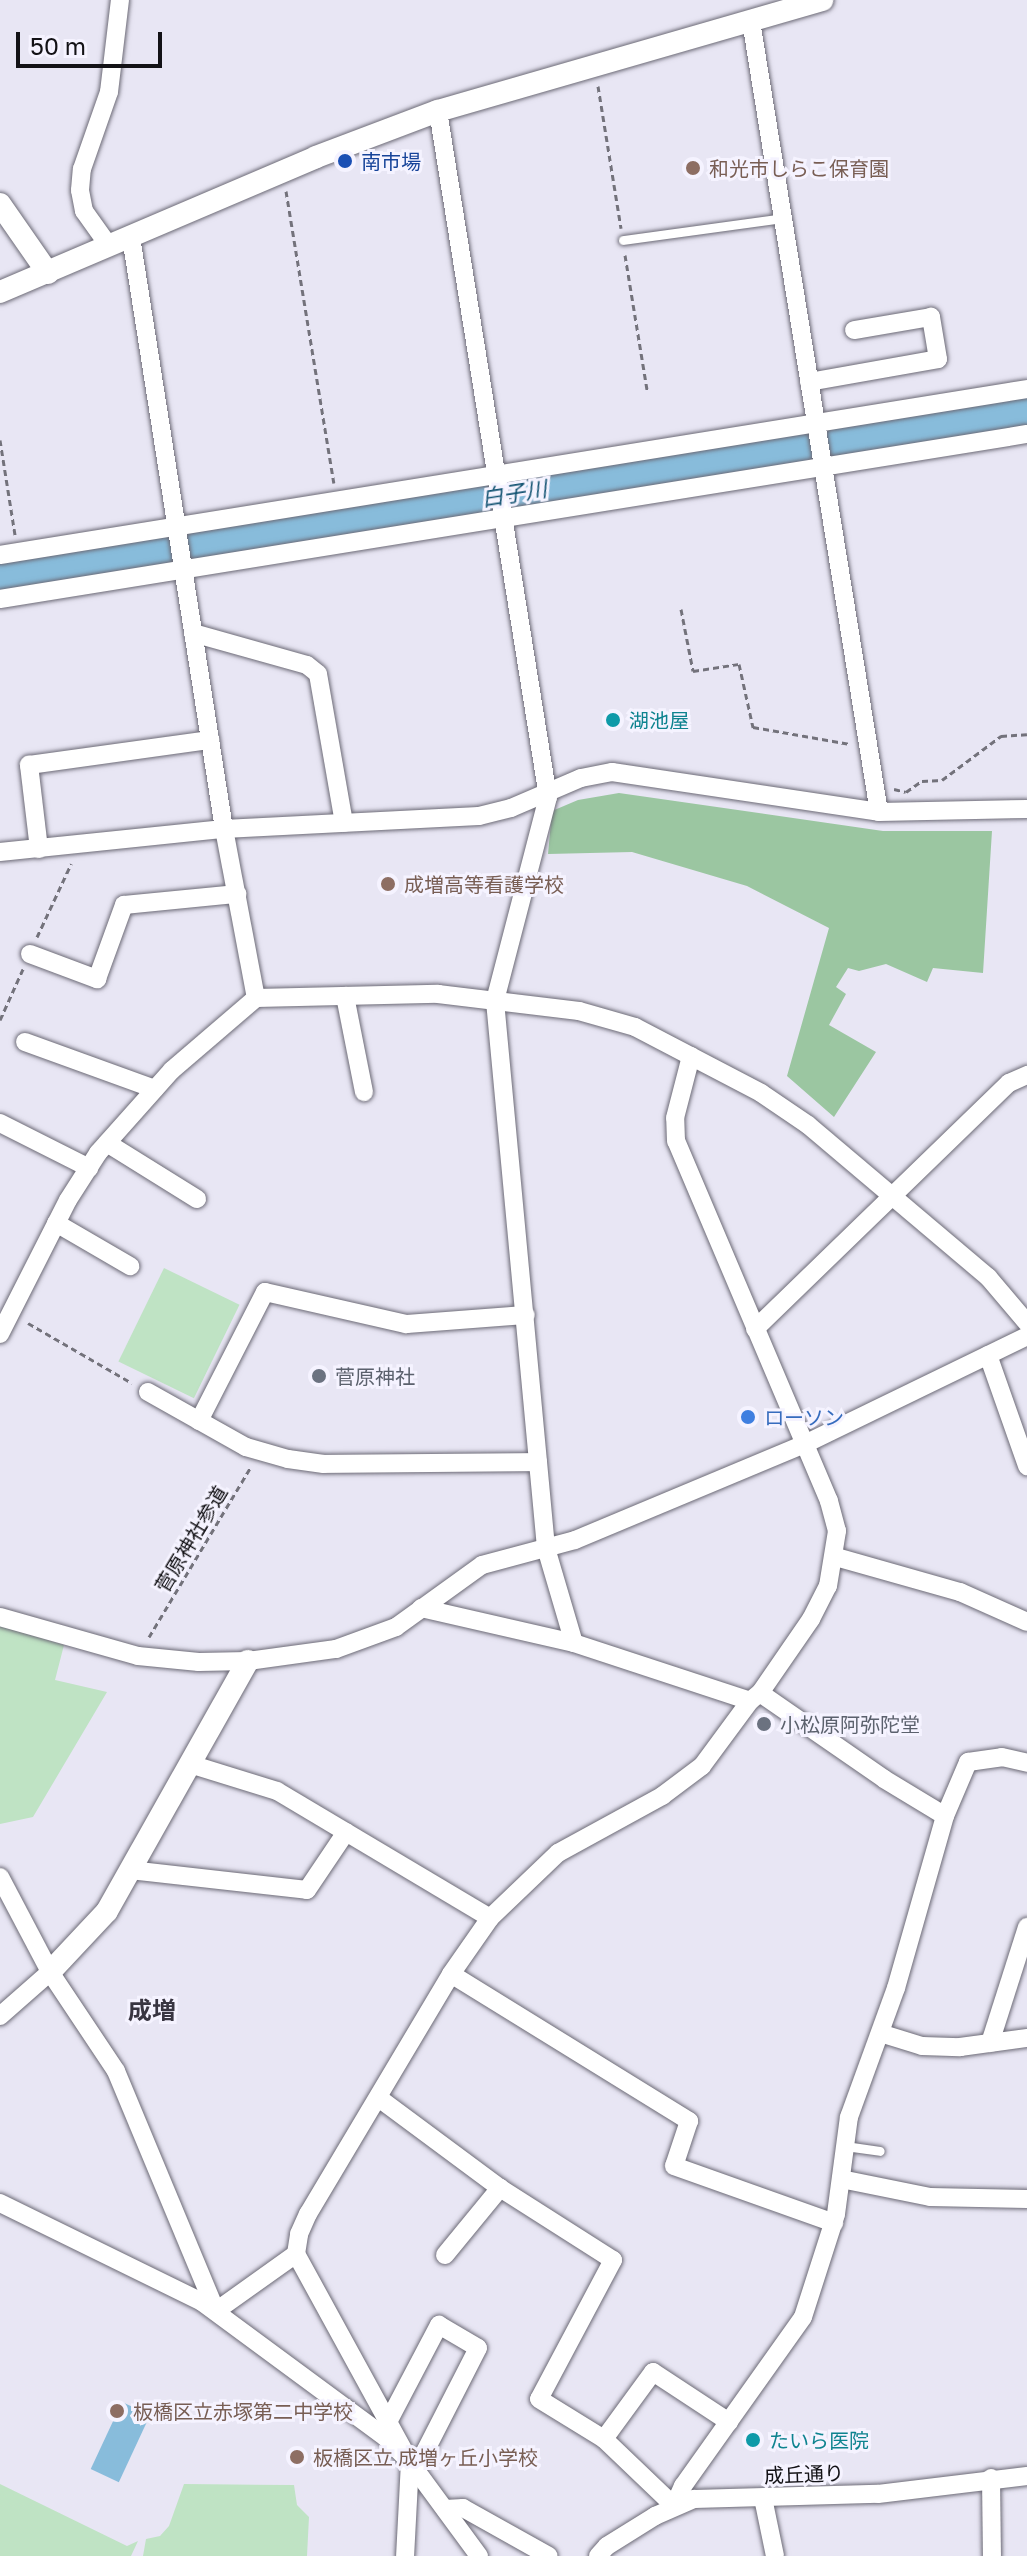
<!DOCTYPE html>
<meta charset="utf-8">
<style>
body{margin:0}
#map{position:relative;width:1027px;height:2556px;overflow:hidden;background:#e8e6f4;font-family:"Golos Text","Noto Sans JP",sans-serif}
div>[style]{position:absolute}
.green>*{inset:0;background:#bfe3c4;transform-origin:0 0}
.forest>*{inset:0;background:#9bc6a1}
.water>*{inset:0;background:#88bcdb;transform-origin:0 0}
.path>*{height:3px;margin-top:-1.5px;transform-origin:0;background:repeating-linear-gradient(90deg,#73727b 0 6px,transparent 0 10px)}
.roads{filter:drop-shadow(0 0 2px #6c6a76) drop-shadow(0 0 2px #6c6a76)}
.service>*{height:9px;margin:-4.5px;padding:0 4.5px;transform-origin:4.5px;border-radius:4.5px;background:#fff}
.minor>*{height:18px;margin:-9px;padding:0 9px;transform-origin:9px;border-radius:9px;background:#fff}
.tertiary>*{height:22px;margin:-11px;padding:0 11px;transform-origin:11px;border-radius:11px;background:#fff}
.dots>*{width:22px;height:22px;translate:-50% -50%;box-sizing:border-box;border:4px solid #f5f3ff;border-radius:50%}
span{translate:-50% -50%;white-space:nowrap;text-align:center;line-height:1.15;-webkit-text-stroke:6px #f5f3ff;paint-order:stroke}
.transit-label{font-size:20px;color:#164399}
.left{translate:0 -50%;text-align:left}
.education-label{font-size:20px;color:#785e54}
.culture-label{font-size:20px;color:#0d838f}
.worship-label{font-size:20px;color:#5b616d}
.shop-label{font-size:20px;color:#366cbe}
.street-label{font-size:20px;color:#131216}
.water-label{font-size:22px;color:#145473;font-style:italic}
.quarter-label{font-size:24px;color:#383541;font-weight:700}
.scale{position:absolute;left:16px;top:32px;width:146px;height:36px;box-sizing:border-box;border:4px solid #131216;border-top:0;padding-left:10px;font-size:24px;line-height:28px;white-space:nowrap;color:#131216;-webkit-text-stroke:6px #f5f3ff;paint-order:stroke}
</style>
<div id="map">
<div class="green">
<div style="left:164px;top:1268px;width:84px;height:104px;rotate:26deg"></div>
<div style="clip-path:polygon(0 1626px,64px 1645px,55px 1680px,107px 1692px,33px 1817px,0 1824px)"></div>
<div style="clip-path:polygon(0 2484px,127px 2546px,138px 2541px,131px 2556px,0 2556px)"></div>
<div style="clip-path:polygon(184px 2484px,294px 2485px,297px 2505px,309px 2517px,307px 2556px,143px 2556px,146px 2539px,160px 2536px,169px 2526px)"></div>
</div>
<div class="forest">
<div style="clip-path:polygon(619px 793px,883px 831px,992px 831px,983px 973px,933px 968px,927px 982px,886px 964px,859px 971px,848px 968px,836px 987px,846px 994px,829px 1025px,876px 1052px,834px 1117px,787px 1076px,829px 928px,747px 886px,632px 852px,548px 854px,552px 811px,578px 800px)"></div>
</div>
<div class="water">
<div style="clip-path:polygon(1027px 395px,1027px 428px,0 591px,0 563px)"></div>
<div style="left:122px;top:2402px;width:31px;height:74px;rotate:25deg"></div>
</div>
<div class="path">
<div style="left:598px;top:86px;width:144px;rotate:80.8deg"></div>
<div style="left:286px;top:191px;width:296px;rotate:80.7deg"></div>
<div style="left:625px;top:255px;width:137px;rotate:80.7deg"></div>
<div style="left:0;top:440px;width:96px;rotate:81deg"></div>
<div style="left:681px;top:609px;width:63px;rotate:79deg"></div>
<div style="left:693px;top:671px;width:47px;rotate:-8.7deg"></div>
<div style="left:739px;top:664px;width:65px;rotate:77.5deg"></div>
<div style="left:753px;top:727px;width:97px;rotate:10deg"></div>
<div style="left:894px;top:789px;width:12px;rotate:14deg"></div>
<div style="left:906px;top:792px;width:19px;rotate:-35deg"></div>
<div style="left:922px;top:781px;width:20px;rotate:-3deg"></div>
<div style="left:942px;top:780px;width:74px;rotate:-36.7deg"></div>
<div style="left:1001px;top:736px;width:26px;rotate:-4deg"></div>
<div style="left:37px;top:937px;width:81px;rotate:-65deg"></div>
<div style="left:0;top:1020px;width:56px;rotate:-65.7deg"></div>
<div style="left:28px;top:1323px;width:120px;rotate:30deg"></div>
<div style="left:149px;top:1637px;width:197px;rotate:-59.1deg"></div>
</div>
<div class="roads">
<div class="service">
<div style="left:623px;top:240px;width:162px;rotate:-7.8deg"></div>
<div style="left:845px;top:2146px;width:35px;rotate:8deg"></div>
</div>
<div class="minor">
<div style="left:751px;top:21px;width:801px;rotate:80.81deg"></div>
<div style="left:438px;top:111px;width:695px;rotate:80.89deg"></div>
<div style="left:548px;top:797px;width:211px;rotate:104.6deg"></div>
<div style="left:495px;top:1001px;width:549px;rotate:84.67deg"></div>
<div style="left:546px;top:1548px;width:99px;rotate:73.6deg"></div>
<div style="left:131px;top:237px;width:599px;rotate:81.07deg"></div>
<div style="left:224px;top:829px;width:172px;rotate:79.3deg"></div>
<div style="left:109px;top:246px;width:43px;rotate:-125.5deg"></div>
<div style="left:84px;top:211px;width:21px;rotate:-101deg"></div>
<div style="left:80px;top:190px;width:21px;rotate:-85deg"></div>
<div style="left:82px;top:169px;width:82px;rotate:-70.7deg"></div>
<div style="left:109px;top:92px;width:93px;rotate:-83.2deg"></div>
<div style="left:809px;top:382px;width:131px;rotate:-10.1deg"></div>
<div style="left:938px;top:359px;width:43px;rotate:-99.5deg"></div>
<div style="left:931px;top:317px;width:78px;rotate:170.4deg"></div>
<div style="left:0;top:555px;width:1040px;rotate:-9.18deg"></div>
<div style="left:0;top:599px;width:1040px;rotate:-9.13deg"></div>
<div style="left:193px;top:633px;width:118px;rotate:15.7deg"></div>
<div style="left:307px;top:665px;width:14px;rotate:39deg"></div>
<div style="left:318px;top:674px;width:151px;rotate:80.1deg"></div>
<div style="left:39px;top:849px;width:85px;rotate:-96.8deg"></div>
<div style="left:29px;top:765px;width:183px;rotate:-7.9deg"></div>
<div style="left:0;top:852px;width:225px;rotate:-5.9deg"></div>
<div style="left:224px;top:829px;width:255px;rotate:-2.9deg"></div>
<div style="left:479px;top:816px;width:33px;rotate:-14deg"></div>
<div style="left:511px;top:808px;width:76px;rotate:-23.2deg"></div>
<div style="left:581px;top:778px;width:32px;rotate:-11deg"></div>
<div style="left:612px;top:772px;width:270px;rotate:8.5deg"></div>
<div style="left:879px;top:812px;width:148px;rotate:-1.2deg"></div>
<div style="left:30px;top:954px;width:72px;rotate:20.5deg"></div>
<div style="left:97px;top:979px;width:79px;rotate:-70deg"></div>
<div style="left:124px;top:905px;width:114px;rotate:-5.6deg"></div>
<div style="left:345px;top:996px;width:98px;rotate:78.8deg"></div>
<div style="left:25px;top:1042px;width:138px;rotate:19.9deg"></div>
<div style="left:0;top:1123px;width:100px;rotate:26.8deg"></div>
<div style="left:107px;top:1143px;width:106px;rotate:31.9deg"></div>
<div style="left:56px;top:1223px;width:86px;rotate:30.2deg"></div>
<div style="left:755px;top:1329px;width:354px;rotate:-44.1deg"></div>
<div style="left:1009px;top:1083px;width:20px;rotate:-24deg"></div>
<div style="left:0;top:1334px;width:150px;rotate:-63.1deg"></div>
<div style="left:68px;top:1200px;width:56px;rotate:-57.4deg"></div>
<div style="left:98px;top:1153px;width:111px;rotate:-48.3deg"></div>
<div style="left:172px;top:1070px;width:111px;rotate:-40.6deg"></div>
<div style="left:256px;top:998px;width:182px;rotate:-1.3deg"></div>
<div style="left:438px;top:994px;width:142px;rotate:6.9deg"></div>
<div style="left:579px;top:1011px;width:58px;rotate:15.9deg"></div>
<div style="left:635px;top:1027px;width:142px;rotate:27.6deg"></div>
<div style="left:761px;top:1093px;width:57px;rotate:34.2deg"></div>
<div style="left:808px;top:1125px;width:236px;rotate:40.2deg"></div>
<div style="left:988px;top:1277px;width:60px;rotate:49.7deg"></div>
<div style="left:988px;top:1355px;width:118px;rotate:70.6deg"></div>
<div style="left:148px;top:1392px;width:112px;rotate:29.3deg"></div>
<div style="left:246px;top:1447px;width:44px;rotate:15.9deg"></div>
<div style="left:288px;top:1459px;width:36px;rotate:8deg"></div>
<div style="left:324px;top:1464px;width:214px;rotate:-0.5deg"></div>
<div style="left:199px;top:1421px;width:145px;rotate:-62.9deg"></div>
<div style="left:265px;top:1292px;width:145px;rotate:12.8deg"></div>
<div style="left:406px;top:1324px;width:120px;rotate:-4.3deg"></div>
<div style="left:836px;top:1557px;width:129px;rotate:15.8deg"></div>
<div style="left:960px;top:1592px;width:73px;rotate:24.1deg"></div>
<div style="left:421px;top:1608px;width:157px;rotate:12.9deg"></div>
<div style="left:574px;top:1643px;width:185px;rotate:18.2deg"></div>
<div style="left:0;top:1617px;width:143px;rotate:15.8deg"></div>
<div style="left:138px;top:1656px;width:61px;rotate:5.6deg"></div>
<div style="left:199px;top:1662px;width:49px;rotate:-1.2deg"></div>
<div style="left:248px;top:1661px;width:89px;rotate:-7.8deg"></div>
<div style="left:336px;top:1649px;width:64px;rotate:-20.1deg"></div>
<div style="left:396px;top:1627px;width:106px;rotate:-35.8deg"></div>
<div style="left:482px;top:1565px;width:96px;rotate:-15deg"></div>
<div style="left:575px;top:1540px;width:249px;rotate:-22.7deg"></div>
<div style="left:805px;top:1444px;width:247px;rotate:-25.9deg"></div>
<div style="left:760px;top:1693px;width:151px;rotate:34.7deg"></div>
<div style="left:884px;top:1779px;width:71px;rotate:31.2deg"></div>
<div style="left:190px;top:1764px;width:91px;rotate:17.2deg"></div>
<div style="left:277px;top:1791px;width:248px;rotate:30.8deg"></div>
<div style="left:130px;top:1870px;width:178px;rotate:6.4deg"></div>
<div style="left:307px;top:1890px;width:70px;rotate:-56.1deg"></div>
<div style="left:0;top:1877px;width:107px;rotate:62.2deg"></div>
<div style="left:50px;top:1972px;width:119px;rotate:56.3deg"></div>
<div style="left:116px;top:2071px;width:260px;rotate:67.4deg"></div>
<div style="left:216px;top:2311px;width:98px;rotate:-35.5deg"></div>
<div style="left:451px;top:1974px;width:280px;rotate:31.7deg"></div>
<div style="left:689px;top:2121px;width:47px;rotate:108.4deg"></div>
<div style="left:674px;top:2166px;width:170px;rotate:19.6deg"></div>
<div style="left:0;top:2016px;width:67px;rotate:-41.3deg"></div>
<div style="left:880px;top:2033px;width:44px;rotate:17.2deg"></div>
<div style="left:922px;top:2046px;width:38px;rotate:2deg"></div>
<div style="left:960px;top:2047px;width:68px;rotate:-7.7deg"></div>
<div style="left:990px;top:2043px;width:122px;rotate:-72.3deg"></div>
<div style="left:380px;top:2099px;width:149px;rotate:36.6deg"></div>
<div style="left:500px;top:2188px;width:134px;rotate:32.5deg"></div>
<div style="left:613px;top:2260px;width:157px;rotate:118deg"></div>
<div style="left:539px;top:2399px;width:76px;rotate:31.6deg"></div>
<div style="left:604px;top:2439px;width:97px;rotate:43.7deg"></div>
<div style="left:674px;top:2506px;width:22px;rotate:-66deg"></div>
<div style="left:683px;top:2486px;width:207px;rotate:-54.6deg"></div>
<div style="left:803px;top:2317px;width:108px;rotate:-72.2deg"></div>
<div style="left:836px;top:2214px;width:98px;rotate:-82.4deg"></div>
<div style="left:849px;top:2117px;width:137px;rotate:-70deg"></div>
<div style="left:896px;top:1988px;width:179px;rotate:-74.1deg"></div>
<div style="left:945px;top:1816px;width:59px;rotate:-66.9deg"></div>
<div style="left:968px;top:1762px;width:34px;rotate:-8deg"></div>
<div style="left:1002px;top:1757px;width:26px;rotate:13deg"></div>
<div style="left:841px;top:2179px;width:91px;rotate:11.4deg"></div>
<div style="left:930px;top:2197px;width:97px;rotate:1.2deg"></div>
<div style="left:0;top:2203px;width:225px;rotate:26.1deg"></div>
<div style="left:202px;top:2302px;width:227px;rotate:36.4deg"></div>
<div style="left:385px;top:2437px;width:35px;rotate:45deg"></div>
<div style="left:410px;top:2462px;width:94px;rotate:93deg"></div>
<div style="left:445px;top:2255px;width:87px;rotate:-50.6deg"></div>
<div style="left:388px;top:2422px;width:110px;rotate:-62.3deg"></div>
<div style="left:439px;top:2325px;width:45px;rotate:30.5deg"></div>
<div style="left:478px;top:2348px;width:136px;rotate:117.1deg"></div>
<div style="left:604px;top:2439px;width:83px;rotate:-53.8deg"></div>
<div style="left:653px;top:2372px;width:91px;rotate:33.3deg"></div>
<div style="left:991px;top:2478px;width:78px;rotate:89.3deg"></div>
<div style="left:763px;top:2498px;width:59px;rotate:78.3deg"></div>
<div style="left:445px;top:2509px;width:18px;rotate:-3deg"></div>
<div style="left:463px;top:2508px;width:98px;rotate:29.2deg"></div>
<div style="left:479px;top:2556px;width:117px;rotate:-126.3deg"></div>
<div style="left:410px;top:2462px;width:237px;rotate:-118.7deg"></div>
<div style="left:296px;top:2254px;width:20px;rotate:-81deg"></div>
<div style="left:299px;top:2234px;width:22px;rotate:-66deg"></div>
<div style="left:308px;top:2214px;width:279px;rotate:-59.2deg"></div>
<div style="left:451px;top:1974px;width:68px;rotate:-55.1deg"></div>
<div style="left:490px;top:1918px;width:94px;rotate:-43.7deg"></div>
<div style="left:558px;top:1853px;width:119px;rotate:-28.7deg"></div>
<div style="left:662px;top:1796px;width:50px;rotate:-36.9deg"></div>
<div style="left:702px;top:1766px;width:81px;rotate:-53.6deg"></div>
<div style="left:750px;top:1701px;width:13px;rotate:-39deg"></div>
<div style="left:760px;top:1693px;width:90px;rotate:-55.4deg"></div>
<div style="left:811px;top:1619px;width:37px;rotate:-63deg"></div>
<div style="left:828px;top:1586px;width:56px;rotate:-80.7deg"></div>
<div style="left:837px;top:1531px;width:31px;rotate:-105deg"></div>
<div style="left:829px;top:1501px;width:391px;rotate:-113deg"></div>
<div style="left:676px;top:1141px;width:23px;rotate:-92deg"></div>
<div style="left:675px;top:1118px;width:64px;rotate:-75.5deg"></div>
<div style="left:598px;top:2556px;width:13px;rotate:-48deg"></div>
<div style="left:607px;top:2546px;width:57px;rotate:-32deg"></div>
<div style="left:655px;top:2516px;width:43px;rotate:-23.6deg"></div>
<div style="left:694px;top:2499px;width:184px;rotate:-1.6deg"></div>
<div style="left:878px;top:2494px;width:150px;rotate:-6.9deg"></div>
</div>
<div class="tertiary">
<div style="left:0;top:204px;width:84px;rotate:55.2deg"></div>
<div style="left:0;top:292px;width:344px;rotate:-23.1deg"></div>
<div style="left:316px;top:157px;width:130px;rotate:-20.7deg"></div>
<div style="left:438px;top:111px;width:400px;rotate:-16.1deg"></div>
<div style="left:50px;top:1972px;width:83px;rotate:-46.9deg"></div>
<div style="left:107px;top:1911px;width:287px;rotate:-60.6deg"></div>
</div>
</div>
<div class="dots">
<div style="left:345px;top:161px;background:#1a4fb4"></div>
<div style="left:693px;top:168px;background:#8d6e63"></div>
<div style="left:613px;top:720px;background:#0f9aa8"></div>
<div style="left:388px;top:884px;background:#8d6e63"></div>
<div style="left:319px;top:1376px;background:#6b7280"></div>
<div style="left:748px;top:1417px;background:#3f7fe0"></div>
<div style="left:764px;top:1724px;background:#6b7280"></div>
<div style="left:117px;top:2411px;background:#8d6e63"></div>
<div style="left:753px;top:2440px;background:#0f9aa8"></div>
<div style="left:297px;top:2457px;background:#8d6e63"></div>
</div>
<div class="transit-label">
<span class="left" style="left:361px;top:161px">南市場</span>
</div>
<div class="education-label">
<span class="left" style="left:709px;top:168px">和光市しらこ保育園</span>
<span class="left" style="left:404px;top:884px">成増高等看護学校</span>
<span class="left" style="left:133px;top:2411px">板橋区立赤塚第二中学校</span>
<span class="left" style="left:313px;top:2457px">板橋区立 成増ヶ丘小学校</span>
</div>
<div class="culture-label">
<span class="left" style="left:629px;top:720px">湖池屋</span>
<span class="left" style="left:769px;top:2440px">たいら医院</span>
</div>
<div class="worship-label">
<span class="left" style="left:335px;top:1376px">菅原神社</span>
<span class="left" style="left:780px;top:1724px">小松原阿弥陀堂</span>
</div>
<div class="shop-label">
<span class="left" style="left:764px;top:1417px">ローソン</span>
</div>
<div class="street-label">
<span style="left:191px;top:1539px;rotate:-59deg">菅原神社参道</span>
<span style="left:804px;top:2474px;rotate:-2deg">成丘通り</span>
</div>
<div class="water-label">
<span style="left:514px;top:493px;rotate:-9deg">白子川</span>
</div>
<div class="quarter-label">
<span style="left:152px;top:2010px">成増</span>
</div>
<div class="scale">50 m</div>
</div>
